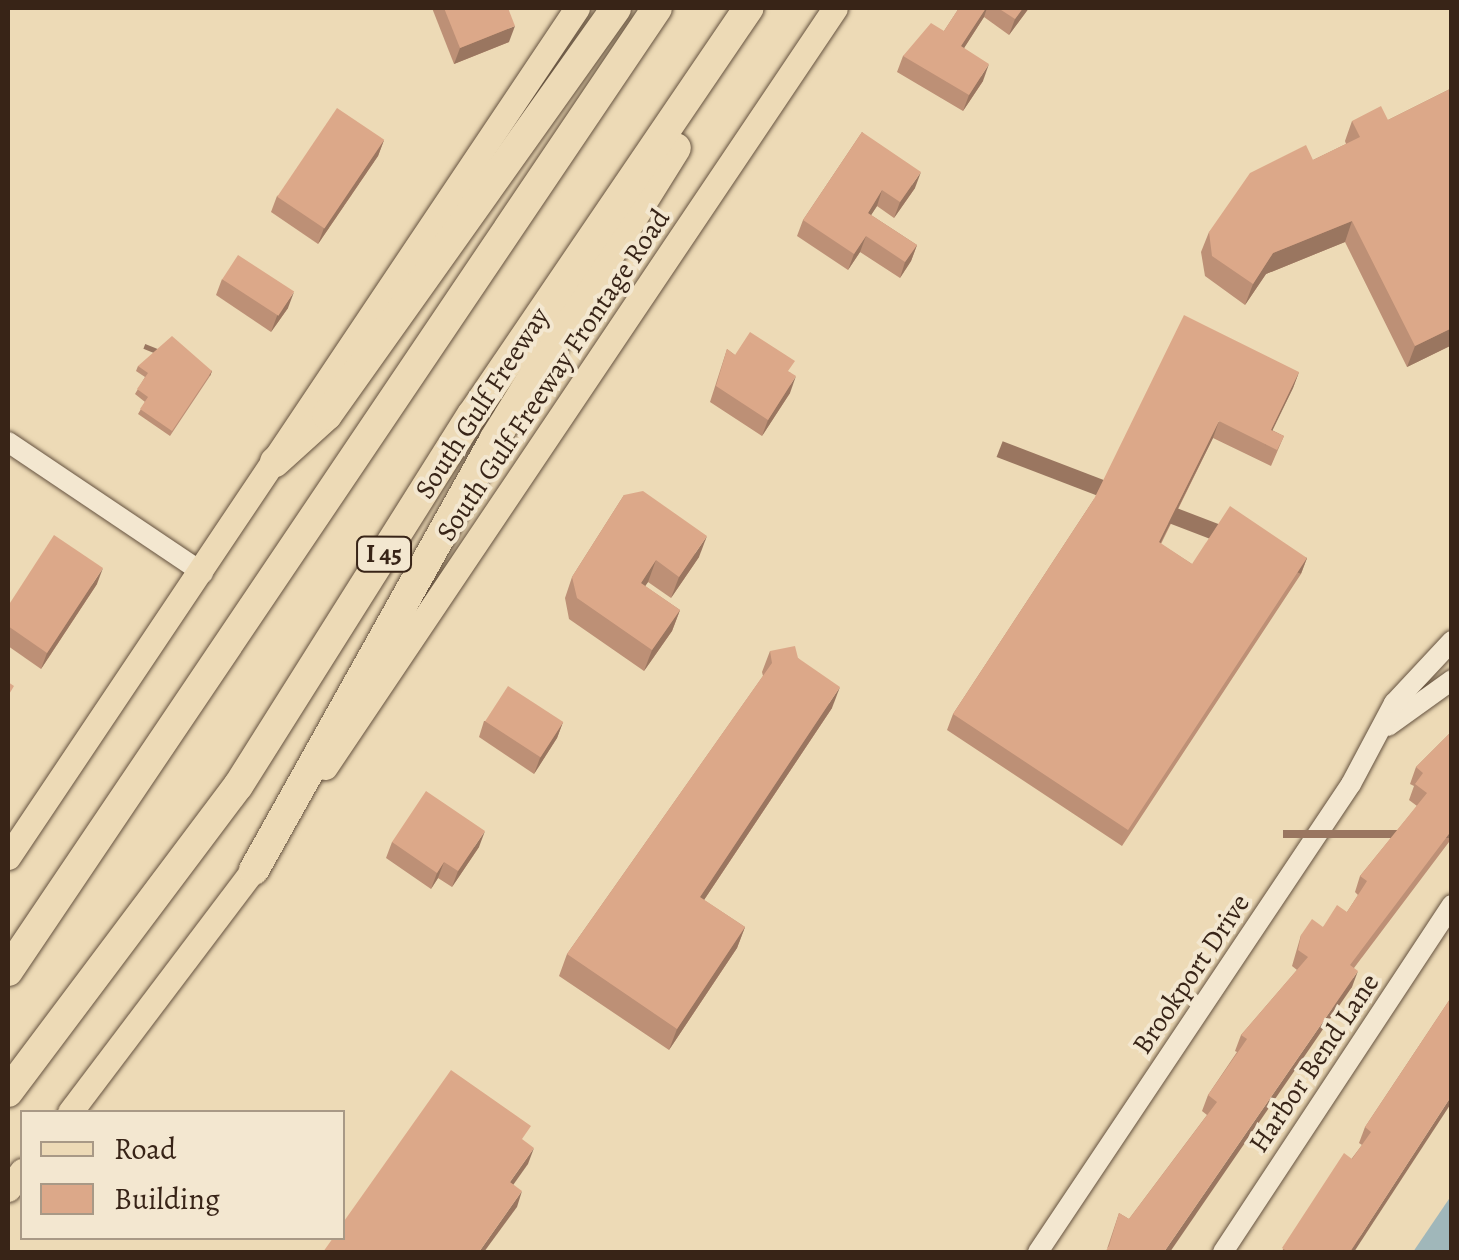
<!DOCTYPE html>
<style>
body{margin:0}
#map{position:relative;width:1459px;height:1260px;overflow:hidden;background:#eddab6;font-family:Alegreya,serif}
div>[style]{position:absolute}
.water>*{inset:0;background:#a0b7ba}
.roads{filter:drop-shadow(0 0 2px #65523f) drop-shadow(0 0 2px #65523f)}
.minor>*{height:20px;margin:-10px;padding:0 10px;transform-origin:10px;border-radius:10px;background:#f3e7d0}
.major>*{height:25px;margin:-12.5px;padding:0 12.5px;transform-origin:12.5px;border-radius:12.5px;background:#eddab6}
.highway>*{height:30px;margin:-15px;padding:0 15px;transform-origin:15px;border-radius:15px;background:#eddab6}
.wall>*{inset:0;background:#bd9076}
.shaded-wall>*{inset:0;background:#9a7660;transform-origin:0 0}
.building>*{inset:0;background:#dca889;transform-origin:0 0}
span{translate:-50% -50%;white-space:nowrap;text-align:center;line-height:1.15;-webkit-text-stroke:8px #f3e7d0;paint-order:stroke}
.shield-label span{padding:2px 8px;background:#f3e7d0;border:2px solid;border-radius:8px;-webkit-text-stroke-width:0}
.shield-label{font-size:25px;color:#382417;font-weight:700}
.street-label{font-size:28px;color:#382417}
.frame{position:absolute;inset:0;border:10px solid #382417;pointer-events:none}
.legend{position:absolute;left:20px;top:1110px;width:325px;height:130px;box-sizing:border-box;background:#f3e7d0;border:2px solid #a89986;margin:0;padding:12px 18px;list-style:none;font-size:30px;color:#382417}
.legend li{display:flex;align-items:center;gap:20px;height:50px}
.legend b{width:50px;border:2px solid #a89986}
</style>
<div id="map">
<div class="water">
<div style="clip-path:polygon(1451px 1196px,1451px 1252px,1413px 1252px)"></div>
</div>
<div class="roads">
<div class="minor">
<div style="left:8px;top:442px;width:235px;rotate:33.9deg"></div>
<div style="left:1388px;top:726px;width:79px;rotate:-35.7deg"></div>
<div style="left:1038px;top:1252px;width:563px;rotate:-56.23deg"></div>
<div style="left:1351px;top:784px;width:92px;rotate:-62deg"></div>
<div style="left:1394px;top:703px;width:85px;rotate:-46.9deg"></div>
<div style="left:1223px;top:1252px;width:416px;rotate:-56.6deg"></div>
</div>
<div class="major">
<div style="left:325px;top:767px;width:914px;rotate:-56.1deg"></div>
<div style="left:8px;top:857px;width:1022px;rotate:-56.17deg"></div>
<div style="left:70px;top:1112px;width:320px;rotate:-52.9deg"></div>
<div style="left:8px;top:1189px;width:23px;rotate:-52deg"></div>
</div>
<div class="highway">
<div style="left:275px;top:462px;width:70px;rotate:-42.1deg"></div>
<div style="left:327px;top:415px;width:499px;rotate:-54.6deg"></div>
<div style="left:254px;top:870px;width:492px;rotate:-60.8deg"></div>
<div style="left:494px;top:440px;width:344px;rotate:-58.1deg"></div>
<div style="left:8px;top:971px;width:1161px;rotate:-56.02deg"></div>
<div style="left:8px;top:1092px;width:383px;rotate:-53.1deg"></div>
<div style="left:238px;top:786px;width:439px;rotate:-57.8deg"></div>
<div style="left:472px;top:415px;width:492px;rotate:-55.8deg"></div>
</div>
</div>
<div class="wall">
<div style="clip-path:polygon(432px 8px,508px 8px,509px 42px,454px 64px)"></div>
<div style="clip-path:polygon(959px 8px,1029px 8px,1009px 35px,984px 17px,964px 48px,983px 81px,963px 111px,897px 72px,903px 56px,944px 31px)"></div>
<div style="clip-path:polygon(1452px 88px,1452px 345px,1407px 367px,1345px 242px,1266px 274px,1245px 305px,1205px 276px,1201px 252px,1209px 232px,1313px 160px,1346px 144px,1345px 141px,1352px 121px,1388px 120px)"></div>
<div style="clip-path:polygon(862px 132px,915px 188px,894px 218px,877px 206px,871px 215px,917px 245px,911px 261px,900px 278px,860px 252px,848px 270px,797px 236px,803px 220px)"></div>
<div style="clip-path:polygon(384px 140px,378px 156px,318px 244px,271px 212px,277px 196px)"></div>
<div style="clip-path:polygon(222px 279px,288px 308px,271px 332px,216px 295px)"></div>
<div style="clip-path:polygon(727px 349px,735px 355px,791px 373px,790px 393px,762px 436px,710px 402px)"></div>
<div style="clip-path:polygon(138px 366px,212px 371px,210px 376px,170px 436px,138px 414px,145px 402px,135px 394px,145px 377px,136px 371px)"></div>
<div style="clip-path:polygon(1299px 372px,1293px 388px,1272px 430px,1284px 436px,1271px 466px,1213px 438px,1161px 544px,1192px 564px,1307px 558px,1301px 574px,1122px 846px,947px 730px,953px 714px,1094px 499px)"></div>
<div style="clip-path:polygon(624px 495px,699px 557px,671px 598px,648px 582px,645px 586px,680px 610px,672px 631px,644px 671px,569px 619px,565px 598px,572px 577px)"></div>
<div style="clip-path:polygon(97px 584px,41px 669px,8px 646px,8px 606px)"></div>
<div style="clip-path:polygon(770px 651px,798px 658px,832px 708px,704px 900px,745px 927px,737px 948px,669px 1050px,559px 976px,567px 954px,763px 676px,762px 672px)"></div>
<div style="clip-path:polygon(484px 721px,563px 722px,557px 738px,534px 774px,479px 737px)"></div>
<div style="clip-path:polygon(1452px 731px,1452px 838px,1354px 968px,1352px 987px,1107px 1249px,1119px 1213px,1129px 1219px,1207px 1115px,1202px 1111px,1208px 1095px,1237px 1052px,1235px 1051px,1241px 1035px,1297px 970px,1292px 966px,1301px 935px,1323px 927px,1347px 912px,1358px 895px,1355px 892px,1360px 876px,1417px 806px,1409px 800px,1414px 786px,1410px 784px,1416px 767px)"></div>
<div style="clip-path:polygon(392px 842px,479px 847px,452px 887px,438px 878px,431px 889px,386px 858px)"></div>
<div style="clip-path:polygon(1452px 996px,1354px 1252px,1281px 1252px,1362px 1145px,1359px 1143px,1365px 1127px)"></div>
</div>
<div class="shaded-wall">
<div style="clip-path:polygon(986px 8px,987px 8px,984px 17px,955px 62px,961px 46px)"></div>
<div style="clip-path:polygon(1023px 8px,1029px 8px,1009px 35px,1015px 19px)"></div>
<div style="clip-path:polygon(515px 26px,509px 42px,454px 64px,460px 48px)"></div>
<div style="clip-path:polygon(989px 64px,983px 81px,963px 111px,969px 95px)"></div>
<div style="clip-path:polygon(384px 140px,378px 156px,318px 244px,324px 228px)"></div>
<div style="clip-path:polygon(921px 172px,915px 188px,894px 218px,900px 202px)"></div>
<div style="clip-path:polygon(882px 190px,877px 206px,862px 229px,868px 213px)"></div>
<div style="clip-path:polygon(1352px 221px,1345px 242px,1266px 274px,1245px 305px,1253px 284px,1273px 253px)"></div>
<div style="clip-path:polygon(866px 236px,860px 252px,848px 270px,854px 254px)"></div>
<div style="clip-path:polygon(917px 245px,911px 261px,900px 278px,905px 262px)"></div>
<div style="clip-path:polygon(294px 292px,288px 308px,271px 332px,277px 316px)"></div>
<div style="clip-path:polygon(1452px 328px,1452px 345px,1407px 367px,1415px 346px)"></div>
<div style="left:212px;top:371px;width:5px;height:72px;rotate:112deg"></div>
<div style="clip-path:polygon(1299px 372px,1293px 388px,1265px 446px,1271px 430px)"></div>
<div style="clip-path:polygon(796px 376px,790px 393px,762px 436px,768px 420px)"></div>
<div style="clip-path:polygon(1219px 421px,1213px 438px,1153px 558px,1159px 542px)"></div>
<div style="clip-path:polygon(707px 536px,699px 557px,671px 598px,679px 577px)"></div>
<div style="left:1307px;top:558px;width:17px;height:326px;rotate:111deg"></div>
<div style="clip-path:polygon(656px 560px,648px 582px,633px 604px,641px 583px)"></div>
<div style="clip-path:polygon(103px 568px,97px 584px,41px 669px,47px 653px)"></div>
<div style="clip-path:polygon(680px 610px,672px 631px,644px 671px,652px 650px)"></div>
<div style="clip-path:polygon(840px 687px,832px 708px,692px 918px,700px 897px)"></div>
<div style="clip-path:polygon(563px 722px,557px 738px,534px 774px,540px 758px)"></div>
<div style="left:1452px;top:830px;width:8px;height:169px;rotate:90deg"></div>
<div style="clip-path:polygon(485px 831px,479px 847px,452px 887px,458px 871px)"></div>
<div style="clip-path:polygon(444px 862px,438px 878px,431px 889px,437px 873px)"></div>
<div style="clip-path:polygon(745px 927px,737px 948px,669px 1050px,677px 1029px)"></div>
<div style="clip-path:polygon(1358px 971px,1352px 987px,1170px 1252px,1164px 1252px)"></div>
<div style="clip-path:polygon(1452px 1095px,1452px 1102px,1354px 1252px,1350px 1252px)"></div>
<div style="clip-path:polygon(534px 1148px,528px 1164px,504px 1198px,510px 1182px)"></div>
<div style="clip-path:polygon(522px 1191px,517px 1207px,484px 1252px,479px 1252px)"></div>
</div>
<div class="building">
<div style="clip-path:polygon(444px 8px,508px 8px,515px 26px,460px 48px)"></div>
<div style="clip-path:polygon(959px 8px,986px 8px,961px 46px,989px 64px,969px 95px,903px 56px,931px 23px,944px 31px)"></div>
<div style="clip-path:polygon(998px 8px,1023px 8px,1015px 19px)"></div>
<div style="clip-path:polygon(1452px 88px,1452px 328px,1415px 346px,1352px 221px,1273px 253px,1253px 284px,1212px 256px,1209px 232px,1250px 173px,1306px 145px,1313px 160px,1360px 137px,1352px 121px,1381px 106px,1388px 120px)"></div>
<div style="left:337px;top:108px;width:57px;height:107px;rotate:34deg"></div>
<div style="clip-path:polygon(862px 132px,921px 172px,900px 202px,882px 190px,868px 213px,917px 245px,905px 262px,866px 236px,854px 254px,803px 220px)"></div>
<div style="left:238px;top:255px;width:67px;height:29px;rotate:33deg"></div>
<div style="clip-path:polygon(1184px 315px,1299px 372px,1271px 430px,1284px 436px,1277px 450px,1219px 421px,1159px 542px,1192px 564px,1230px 506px,1307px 558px,1128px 830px,953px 714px,1094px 499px)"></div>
<div style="clip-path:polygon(750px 332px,795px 361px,788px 371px,796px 376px,768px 420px,716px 386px,727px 349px,735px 355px)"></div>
<div style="clip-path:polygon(172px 336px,212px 371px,172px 431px,140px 409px,148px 397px,137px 389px,148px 373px,138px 366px)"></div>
<div style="clip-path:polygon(643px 491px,707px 536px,679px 577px,656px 560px,641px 583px,680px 610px,652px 650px,577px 598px,572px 577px,624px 495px)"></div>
<div style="clip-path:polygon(54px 535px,103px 568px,47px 653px,8px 626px,8px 606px)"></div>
<div style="clip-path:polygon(795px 646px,798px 658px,840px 687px,700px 897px,745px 927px,677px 1029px,567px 954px,772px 663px,770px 651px)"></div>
<div style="clip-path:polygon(8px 682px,14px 686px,8px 696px)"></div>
<div style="left:508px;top:686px;width:66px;height:42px;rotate:33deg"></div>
<div style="clip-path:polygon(1452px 731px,1452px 830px,1350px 965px,1358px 971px,1164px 1252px,1105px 1252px,1109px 1246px,1119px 1213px,1129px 1219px,1217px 1102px,1208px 1095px,1247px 1039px,1241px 1035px,1308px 957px,1298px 950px,1301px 935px,1312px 919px,1323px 927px,1337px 905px,1347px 912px,1367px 881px,1360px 876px,1427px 793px,1415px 784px,1423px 773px,1416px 767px)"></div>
<div style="clip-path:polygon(426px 791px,485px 831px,458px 871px,444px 862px,437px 873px,392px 842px)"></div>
<div style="clip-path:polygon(1452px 996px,1452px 1095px,1350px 1252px,1288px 1252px,1282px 1248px,1344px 1153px,1352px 1159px,1371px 1132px,1365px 1127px)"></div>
<div style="clip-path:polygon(451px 1070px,531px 1126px,522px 1139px,534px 1148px,510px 1182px,522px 1191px,479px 1252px,323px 1252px,333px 1238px,342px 1238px,342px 1224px)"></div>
</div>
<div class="shield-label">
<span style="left:384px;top:554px">I 45</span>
</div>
<div class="street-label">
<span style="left:553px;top:375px;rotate:-56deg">South Gulf Freeway Frontage Road</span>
<span style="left:482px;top:403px;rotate:-57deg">South Gulf Freeway</span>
<span style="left:1191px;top:974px;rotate:-56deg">Brookport Drive</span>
<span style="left:1314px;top:1063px;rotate:-56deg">Harbor Bend Lane</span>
</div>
<div class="frame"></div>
<ul class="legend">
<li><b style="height:12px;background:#eddab6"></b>Road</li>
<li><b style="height:28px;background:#dca889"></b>Building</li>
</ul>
</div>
